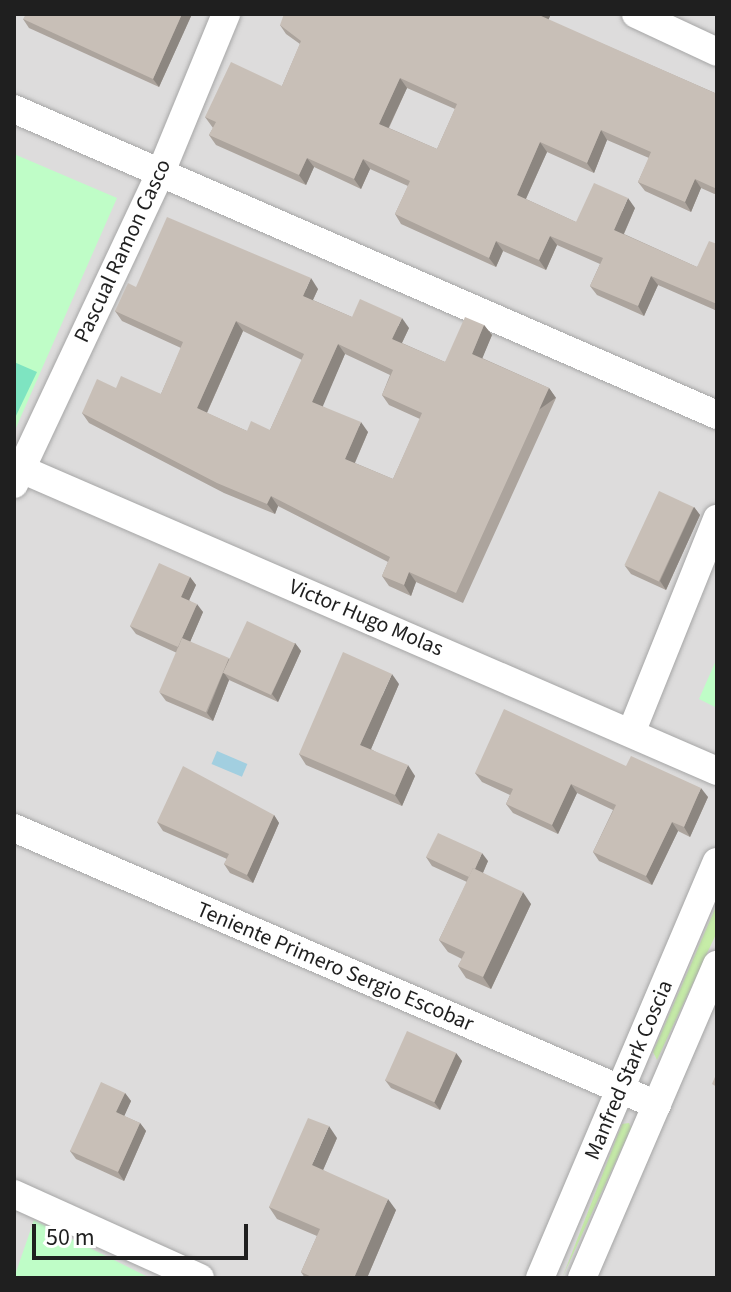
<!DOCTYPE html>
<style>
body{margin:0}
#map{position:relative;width:731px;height:1292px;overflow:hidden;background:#f0ede4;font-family:"Source Sans 3",sans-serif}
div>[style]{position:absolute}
.residential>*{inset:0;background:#dddcdc;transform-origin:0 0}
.grass>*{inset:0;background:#c6eda7}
.park>*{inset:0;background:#bffdc7}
.pitch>*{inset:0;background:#7ee4c1}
.water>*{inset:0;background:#a2cfe0;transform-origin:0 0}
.roads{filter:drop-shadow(0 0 2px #a6a6a6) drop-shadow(0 0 2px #a6a6a6)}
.minor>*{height:28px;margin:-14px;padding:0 14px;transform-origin:14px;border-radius:14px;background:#fff}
.wall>*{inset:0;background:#aca49d}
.shaded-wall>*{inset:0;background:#8c8680;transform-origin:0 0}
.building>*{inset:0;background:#c8bfb7;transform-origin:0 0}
span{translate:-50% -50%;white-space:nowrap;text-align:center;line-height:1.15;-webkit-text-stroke:6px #fff;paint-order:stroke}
.street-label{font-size:22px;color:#1f1f1f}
.frame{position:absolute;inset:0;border:16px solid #1f1f1f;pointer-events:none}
.scale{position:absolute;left:32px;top:1224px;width:216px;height:36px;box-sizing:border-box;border:4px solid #1f1f1f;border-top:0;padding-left:10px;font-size:24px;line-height:28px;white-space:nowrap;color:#1f1f1f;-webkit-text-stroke:6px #fff;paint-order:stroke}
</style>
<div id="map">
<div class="residential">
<div style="left:14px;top:14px;width:703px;height:1264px"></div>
</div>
<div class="grass">
<div style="clip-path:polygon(717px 904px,717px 932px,657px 1060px,653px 1052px)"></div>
<div style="clip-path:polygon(629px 1123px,631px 1128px,563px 1276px,622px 1124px)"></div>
</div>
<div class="park">
<div style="clip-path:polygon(14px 154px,117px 198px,15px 430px,14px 429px)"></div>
<div style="clip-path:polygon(717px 658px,717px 708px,699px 699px)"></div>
<div style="clip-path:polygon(34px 1220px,150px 1278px,14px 1278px)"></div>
</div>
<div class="pitch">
<div style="clip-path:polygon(14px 362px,37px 372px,14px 420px)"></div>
</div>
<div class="water">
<div style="left:217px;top:751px;width:33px;height:14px;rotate:23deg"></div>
</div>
<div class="roads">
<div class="minor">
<div style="left:636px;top:14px;width:89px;rotate:25.1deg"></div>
<div style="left:14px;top:109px;width:767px;rotate:23.52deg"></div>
<div style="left:14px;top:466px;width:766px;rotate:23.45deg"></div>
<div style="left:14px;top:484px;width:345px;rotate:-64.8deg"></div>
<div style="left:161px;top:172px;width:171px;rotate:-67.6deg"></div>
<div style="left:631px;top:733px;width:231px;rotate:-68.1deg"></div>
<div style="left:14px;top:828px;width:700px;rotate:23.31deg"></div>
<div style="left:14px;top:1194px;width:204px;rotate:24.3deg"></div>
<div style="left:540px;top:1278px;width:452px;rotate:-67deg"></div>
<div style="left:582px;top:1278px;width:341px;rotate:-66.7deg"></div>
</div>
</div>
<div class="wall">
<div style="clip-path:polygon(192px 14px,159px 87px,29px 28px,23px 19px)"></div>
<div style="clip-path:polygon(evenodd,551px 14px,548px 20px,717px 94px,717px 195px,701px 188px,691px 212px,645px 191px,638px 182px,649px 158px,607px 140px,594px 173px,547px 152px,526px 199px,576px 222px,635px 208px,624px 234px,697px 267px,717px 244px,717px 311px,658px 285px,644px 316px,597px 295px,590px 286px,600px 264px,557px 245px,546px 270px,503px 251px,496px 267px,401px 224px,395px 214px,408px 186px,370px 169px,361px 189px,314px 167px,306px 185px,216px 145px,209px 135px,213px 128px,205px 117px,282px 86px,300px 44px,286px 34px,280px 25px,551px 14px,407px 88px,455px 109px,437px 149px,389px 128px,407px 88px)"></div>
<div style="clip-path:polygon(evenodd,136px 287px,318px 289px,313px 300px,352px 317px,409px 328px,402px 343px,445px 362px,484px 325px,492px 335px,482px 358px,549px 388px,556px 398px,463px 603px,416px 582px,411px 596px,389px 586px,382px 576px,388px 562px,278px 506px,275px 514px,224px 493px,89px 423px,82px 413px,116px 388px,161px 394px,181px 348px,122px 321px,115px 311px,136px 287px,243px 331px,302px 360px,270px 430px,247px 431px,207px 413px,243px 331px,136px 287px,345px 354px,390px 375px,382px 395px,389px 405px,420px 419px,393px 479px,355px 463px,368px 432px,322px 406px,345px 354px)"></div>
<div style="clip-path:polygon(694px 507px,700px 515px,666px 590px,631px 574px,625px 566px)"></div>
<div style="clip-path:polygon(190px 577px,196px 585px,189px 600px,203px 612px,190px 642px,230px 660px,295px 643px,301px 651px,278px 702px,229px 680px,213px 721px,166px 701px,160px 693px,177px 653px,136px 634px,130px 626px)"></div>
<div style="clip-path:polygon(399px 684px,371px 749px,415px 776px,402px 806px,306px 765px,299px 754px)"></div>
<div style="clip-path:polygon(626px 766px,708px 797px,690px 837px,678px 831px,652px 885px,599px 861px,593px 852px,613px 810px,577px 793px,558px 834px,513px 813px,506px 804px,510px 795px,482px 782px,475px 773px)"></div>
<div style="clip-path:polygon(274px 815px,279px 823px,253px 883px,230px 873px,224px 864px,227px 859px,163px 831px,157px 822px)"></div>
<div style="clip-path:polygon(426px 857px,488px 861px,483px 873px,531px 904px,491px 989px,466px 978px,458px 966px,462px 959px,448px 952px,439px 940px,467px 882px,432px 866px)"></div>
<div style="clip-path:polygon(456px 1053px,462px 1061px,440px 1110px,391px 1088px,385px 1080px)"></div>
<div style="clip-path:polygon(125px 1093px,131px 1101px,124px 1116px,140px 1123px,146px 1131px,124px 1181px,76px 1159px,70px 1151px)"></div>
<div style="clip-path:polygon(337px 1138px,323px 1170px,396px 1210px,367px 1278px,305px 1278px,301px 1272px,317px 1236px,277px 1219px,269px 1207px)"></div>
</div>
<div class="shaded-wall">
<div style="clip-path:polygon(182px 14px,192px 14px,159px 87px,153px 79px)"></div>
<div style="clip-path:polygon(540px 14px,551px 14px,546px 25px,539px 15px)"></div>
<div style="clip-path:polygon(400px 78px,407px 88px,386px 133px,379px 124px)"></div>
<div style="clip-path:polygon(601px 130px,607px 140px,594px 173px,587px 163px)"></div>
<div style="clip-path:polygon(540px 142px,547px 152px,523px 205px,517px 195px)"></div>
<div style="clip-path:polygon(307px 158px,314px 167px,306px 185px,299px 175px)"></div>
<div style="clip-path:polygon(363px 159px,370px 169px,361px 189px,354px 179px)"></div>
<div style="clip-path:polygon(695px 179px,701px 188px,691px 212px,685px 202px)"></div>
<div style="clip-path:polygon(628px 198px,635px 208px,621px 240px,614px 230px)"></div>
<div style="clip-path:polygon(550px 236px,557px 245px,546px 270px,539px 260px)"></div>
<div style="clip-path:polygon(496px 241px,503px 251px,496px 267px,489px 258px)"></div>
<div style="clip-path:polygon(651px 276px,658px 285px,644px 316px,638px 306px)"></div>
<div style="clip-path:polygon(311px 278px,318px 289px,310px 306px,303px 296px)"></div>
<div style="clip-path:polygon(402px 318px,409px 328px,399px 349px,392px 339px)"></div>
<div style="clip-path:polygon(236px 321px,243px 331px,204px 419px,197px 408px)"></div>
<div style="clip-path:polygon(484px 325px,492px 335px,480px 364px,472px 354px)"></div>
<div style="clip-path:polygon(338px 344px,345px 354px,320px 413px,312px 402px)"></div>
<div style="left:549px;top:388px;width:12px;height:225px;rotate:55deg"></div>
<div style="clip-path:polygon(361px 422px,368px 432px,352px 469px,345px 459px)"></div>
<div style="clip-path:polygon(271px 496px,278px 506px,275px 514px,267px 504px)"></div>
<div style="clip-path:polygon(694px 507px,700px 515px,666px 590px,660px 581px)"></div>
<div style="clip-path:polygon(409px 572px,416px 582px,411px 596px,404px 585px)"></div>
<div style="clip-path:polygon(190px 577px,196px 585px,187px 605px,181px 597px)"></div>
<div style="clip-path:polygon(197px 604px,203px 612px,184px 656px,178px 647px)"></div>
<div style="clip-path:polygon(295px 643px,301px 651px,278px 702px,272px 694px)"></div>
<div style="clip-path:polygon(229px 658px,235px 667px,224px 673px,229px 680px,213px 721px,207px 713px)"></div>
<div style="clip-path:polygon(392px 674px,399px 684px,368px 756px,360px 745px)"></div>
<div style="clip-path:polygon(408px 765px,415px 776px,402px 806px,395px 795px)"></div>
<div style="clip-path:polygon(571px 784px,577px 793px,558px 834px,552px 825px)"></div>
<div style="clip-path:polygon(701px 788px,708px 797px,690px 837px,684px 827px)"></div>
<div style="clip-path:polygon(274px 815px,279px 823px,253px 883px,247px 875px)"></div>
<div style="clip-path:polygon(672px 822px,678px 831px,652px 885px,646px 876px)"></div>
<div style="clip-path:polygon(482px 853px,488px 861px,477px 886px,471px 878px)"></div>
<div style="clip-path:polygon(523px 892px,531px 904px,491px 989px,483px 977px)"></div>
<div style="clip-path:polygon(456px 1053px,462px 1061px,440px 1110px,434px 1102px)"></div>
<div style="clip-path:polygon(125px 1093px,131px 1101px,122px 1121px,116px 1112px)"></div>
<div style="clip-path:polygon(140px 1123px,146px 1131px,124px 1181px,118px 1172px)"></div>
<div style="clip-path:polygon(329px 1126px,337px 1138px,320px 1177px,312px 1165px)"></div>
<div style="clip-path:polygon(388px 1199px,396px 1210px,367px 1278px,354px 1278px)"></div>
</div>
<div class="building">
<div style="clip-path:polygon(26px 14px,182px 14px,153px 79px,23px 19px)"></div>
<div style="clip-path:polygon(evenodd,284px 14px,540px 14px,539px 15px,717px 94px,717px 127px,715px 130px,717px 131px,717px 189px,695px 179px,685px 202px,638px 182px,651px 152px,601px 130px,587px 163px,540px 142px,517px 195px,576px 222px,594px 183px,628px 198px,614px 230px,697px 267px,709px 241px,717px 244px,717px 304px,651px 276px,638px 306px,590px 286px,603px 258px,550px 236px,539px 260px,496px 241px,489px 258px,395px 214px,410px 181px,363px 159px,354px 179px,307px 158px,299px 175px,209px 135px,216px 122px,205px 117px,231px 62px,282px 86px,301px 41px,280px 25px,284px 14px,400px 78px,457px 104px,437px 149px,379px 124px,400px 78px)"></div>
<div style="clip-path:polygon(evenodd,167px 217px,311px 278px,303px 296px,352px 317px,360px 299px,402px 318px,392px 339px,445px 362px,465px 317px,484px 325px,472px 354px,549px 388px,456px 593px,409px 572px,404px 585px,382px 576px,390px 557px,271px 496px,267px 504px,217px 483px,82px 413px,97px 379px,116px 388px,121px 376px,161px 394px,183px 342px,115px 311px,128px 283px,136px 287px,167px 217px,236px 321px,304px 354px,270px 430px,251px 421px,247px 431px,197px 408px,236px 321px,167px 217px,338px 344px,393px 370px,382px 395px,422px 413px,393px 479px,345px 459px,361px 422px,312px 402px,338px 344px)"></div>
<div style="left:659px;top:491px;width:38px;height:82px;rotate:25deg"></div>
<div style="clip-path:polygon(159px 563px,190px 577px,181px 597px,197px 604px,178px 647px,130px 626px)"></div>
<div style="left:247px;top:621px;width:53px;height:57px;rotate:25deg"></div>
<div style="left:182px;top:638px;width:51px;height:59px;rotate:23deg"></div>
<div style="clip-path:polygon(343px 652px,392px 674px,360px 745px,408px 765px,395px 795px,299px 754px)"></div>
<div style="clip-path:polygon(504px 709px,626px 766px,631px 756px,701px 788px,684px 827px,672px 822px,646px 876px,593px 852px,616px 805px,571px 784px,552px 825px,506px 804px,513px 789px,475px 773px)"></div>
<div style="clip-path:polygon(183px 766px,274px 815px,247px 875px,224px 864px,229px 854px,157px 822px)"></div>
<div style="clip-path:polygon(438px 833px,482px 853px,475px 869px,473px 868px,469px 877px,426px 857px)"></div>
<div style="clip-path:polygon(473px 868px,523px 892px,483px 977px,458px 966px,465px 952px,439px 940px)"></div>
<div style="left:407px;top:1031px;width:54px;height:54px;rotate:24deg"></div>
<div style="clip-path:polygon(717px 1072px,717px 1087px,712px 1084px)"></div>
<div style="clip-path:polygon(101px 1082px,125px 1093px,116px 1112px,140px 1123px,118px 1172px,70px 1151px)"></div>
<div style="clip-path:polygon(308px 1118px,329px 1126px,312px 1165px,388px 1199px,354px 1278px,314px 1278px,301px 1272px,320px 1229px,269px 1207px)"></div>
</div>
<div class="street-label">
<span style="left:123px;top:251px;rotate:-65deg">Pascual Ramon Casco</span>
<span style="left:366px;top:618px;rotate:23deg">Victor Hugo Molas</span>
<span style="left:335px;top:967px;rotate:23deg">Teniente Primero Sergio Escobar</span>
<span style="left:629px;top:1070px;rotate:-67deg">Manfred Stark Coscia</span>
</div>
<div class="frame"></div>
<div class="scale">50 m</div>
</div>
